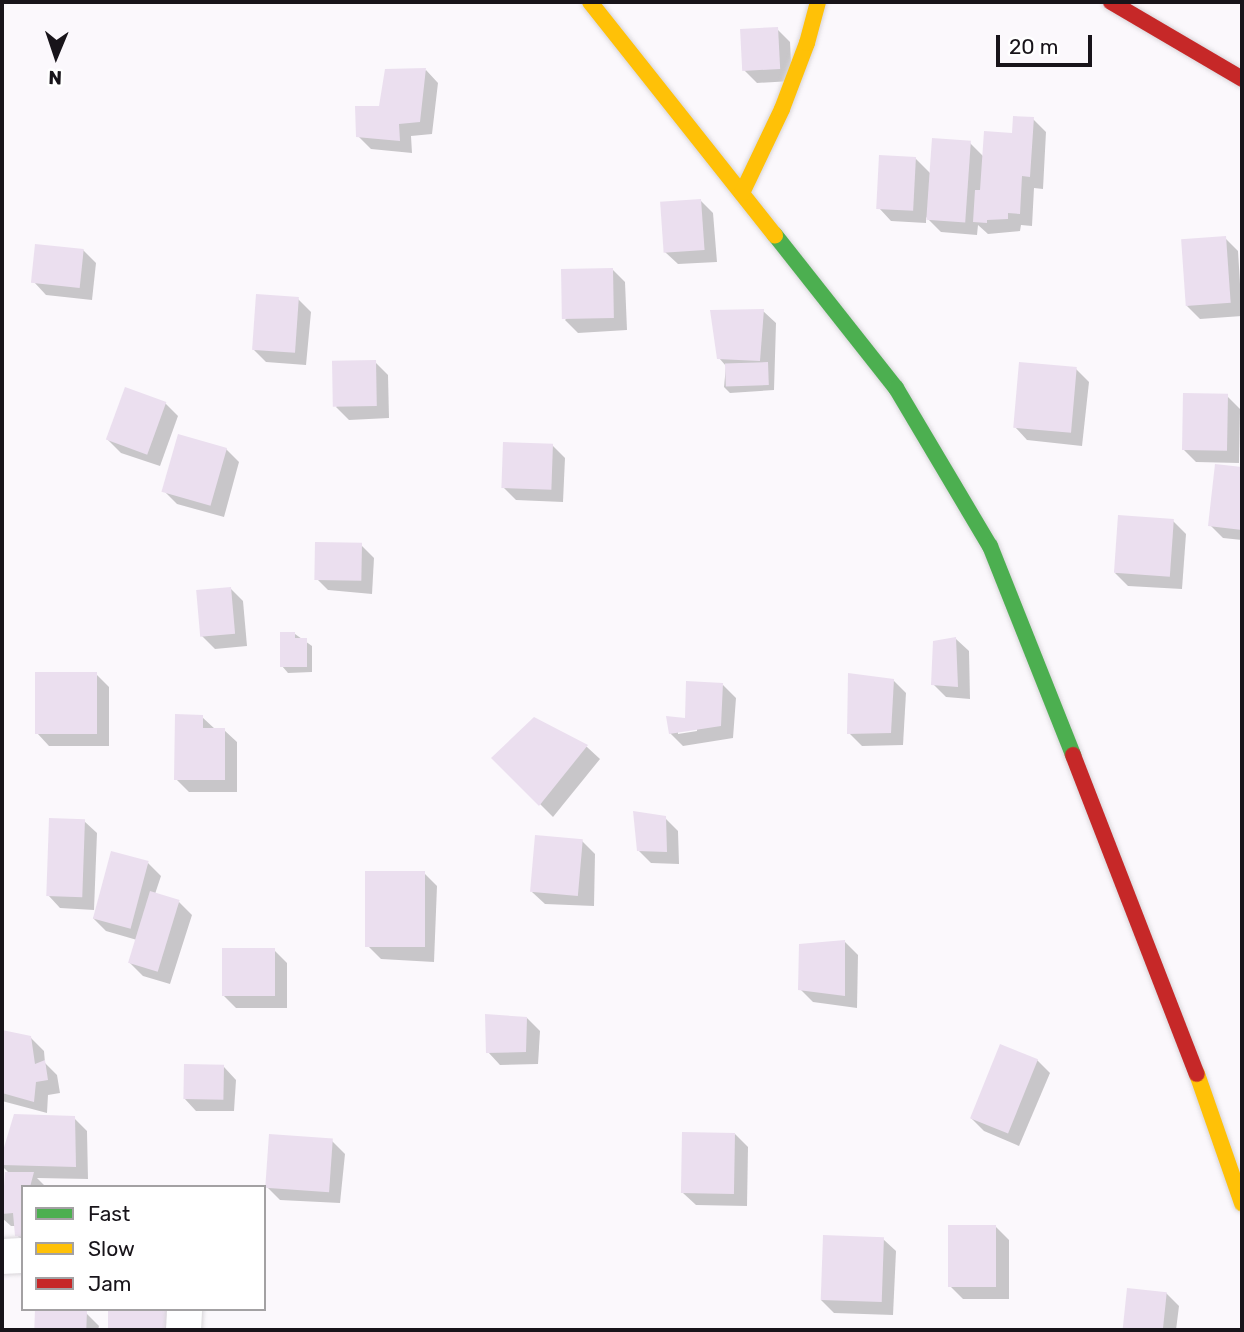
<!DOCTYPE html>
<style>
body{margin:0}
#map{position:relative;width:1244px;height:1332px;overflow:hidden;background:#fbf8fc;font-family:Rubik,sans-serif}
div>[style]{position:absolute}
.shadow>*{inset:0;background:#0003}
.building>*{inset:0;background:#ebdfef;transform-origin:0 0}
.roads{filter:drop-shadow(0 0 2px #d8d5d9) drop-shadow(0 0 2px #d8d5d9)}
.street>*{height:35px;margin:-17.5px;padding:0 17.5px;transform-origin:17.5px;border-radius:17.5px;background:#fefeff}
.fast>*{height:16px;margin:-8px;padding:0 8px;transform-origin:8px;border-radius:8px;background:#4caf50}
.slow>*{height:16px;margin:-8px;padding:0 8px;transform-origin:8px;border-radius:8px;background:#ffc107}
.jam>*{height:16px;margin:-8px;padding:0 8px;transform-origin:8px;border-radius:8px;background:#c62828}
span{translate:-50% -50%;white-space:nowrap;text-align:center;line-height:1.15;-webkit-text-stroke:5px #fff;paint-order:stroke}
.frame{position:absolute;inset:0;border:4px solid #18141a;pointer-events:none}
.legend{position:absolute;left:21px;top:1185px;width:245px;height:126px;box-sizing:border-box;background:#fff;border:2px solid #a3a1a3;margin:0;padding:9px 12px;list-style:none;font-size:21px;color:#18141a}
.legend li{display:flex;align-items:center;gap:14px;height:35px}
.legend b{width:35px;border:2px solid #a3a1a3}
.north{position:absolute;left:21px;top:21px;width:70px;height:70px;-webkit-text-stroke:5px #fff;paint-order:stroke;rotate:182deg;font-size:19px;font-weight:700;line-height:28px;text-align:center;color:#18141a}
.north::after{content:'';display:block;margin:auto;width:24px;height:32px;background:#18141a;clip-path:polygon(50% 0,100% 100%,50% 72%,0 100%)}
.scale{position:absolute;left:996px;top:35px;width:96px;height:32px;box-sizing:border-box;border:4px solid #18141a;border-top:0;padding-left:9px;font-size:21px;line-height:24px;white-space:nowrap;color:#18141a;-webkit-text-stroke:5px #fff;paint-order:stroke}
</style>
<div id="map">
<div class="shadow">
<div style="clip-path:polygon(777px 29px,790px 42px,792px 81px,757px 83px,744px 70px)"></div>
<div style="clip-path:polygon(426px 70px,438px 83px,432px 134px,411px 136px,412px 153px,371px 149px,358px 136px,381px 107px)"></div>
<div style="clip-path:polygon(1033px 119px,1046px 132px,1043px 189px,1034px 188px,1032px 226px,1021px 225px,1020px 231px,988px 234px,978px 225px,977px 235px,941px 232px,926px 217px,926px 223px,891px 221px,879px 208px,915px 158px,931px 174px,970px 143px,984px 157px)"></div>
<div style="clip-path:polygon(700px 200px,713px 213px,717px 262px,678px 264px,665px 252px)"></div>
<div style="clip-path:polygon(1225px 238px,1238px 251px,1242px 316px,1200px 319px,1187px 306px)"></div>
<div style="clip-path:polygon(83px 250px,96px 263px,92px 300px,46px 295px,34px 282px)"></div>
<div style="clip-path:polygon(612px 269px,625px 282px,627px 330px,578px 333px,565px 320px)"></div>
<div style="clip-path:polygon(298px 299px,311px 312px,306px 365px,266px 362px,253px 349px)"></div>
<div style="clip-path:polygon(763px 311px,776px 323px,774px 390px,730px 393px,724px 387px,726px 366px,719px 358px)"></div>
<div style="clip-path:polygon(375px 362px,388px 375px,389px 418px,349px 420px,336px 407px)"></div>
<div style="clip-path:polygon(1076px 369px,1089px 382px,1082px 446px,1027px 440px,1015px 427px)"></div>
<div style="clip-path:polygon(1227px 396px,1240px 409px,1239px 463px,1196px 462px,1183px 449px)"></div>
<div style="clip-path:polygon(165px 403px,178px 416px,160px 466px,121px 453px,108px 440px)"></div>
<div style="clip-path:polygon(552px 445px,565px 458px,563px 502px,516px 500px,503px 487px)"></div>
<div style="clip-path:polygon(226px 449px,239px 462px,224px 517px,177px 504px,164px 491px)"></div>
<div style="clip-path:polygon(1217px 466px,1242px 469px,1242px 540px,1223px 538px,1210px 525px)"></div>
<div style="clip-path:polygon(1173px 521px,1186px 534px,1182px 589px,1128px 586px,1115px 573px)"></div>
<div style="clip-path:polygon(361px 545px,374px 558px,372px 594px,328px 590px,315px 577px)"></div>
<div style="clip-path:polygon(230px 588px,243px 601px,247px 646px,215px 649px,202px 636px)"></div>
<div style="clip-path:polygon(295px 634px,312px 646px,312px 672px,288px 673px,282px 666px)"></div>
<div style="clip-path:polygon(956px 639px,969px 651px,970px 699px,946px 697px,933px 684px)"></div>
<div style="clip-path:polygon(96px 674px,109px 687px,109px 746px,49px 746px,37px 733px)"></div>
<div style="clip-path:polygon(893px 680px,906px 693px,903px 745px,862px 746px,849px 733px)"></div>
<div style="clip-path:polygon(evenodd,723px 685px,736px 698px,733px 738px,683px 746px,670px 733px,723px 685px,697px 728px,697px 731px,678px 734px,678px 731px,697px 728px)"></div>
<div style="clip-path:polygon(202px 717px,215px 729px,224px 730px,237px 742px,237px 792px,189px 792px,176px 779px)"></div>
<div style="clip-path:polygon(534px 720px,587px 747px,600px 759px,553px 817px,494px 758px)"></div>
<div style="clip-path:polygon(665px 818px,678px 831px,679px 864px,651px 863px,638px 850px)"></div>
<div style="clip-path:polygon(84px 821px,97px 833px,94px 910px,60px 908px,48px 895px)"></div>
<div style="clip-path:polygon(582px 841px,595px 854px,594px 906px,545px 904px,532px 892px)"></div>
<div style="clip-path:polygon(148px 863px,161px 876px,155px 894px,179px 902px,192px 915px,170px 984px,143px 976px,130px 963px,137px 940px,106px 931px,93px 918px)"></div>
<div style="clip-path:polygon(424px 873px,437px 886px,434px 962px,381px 959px,368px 946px)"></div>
<div style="clip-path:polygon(845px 942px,858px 955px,857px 1008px,813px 1002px,800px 989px)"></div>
<div style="clip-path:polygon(274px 950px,287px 963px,287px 1008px,236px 1008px,223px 995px)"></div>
<div style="clip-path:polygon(527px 1018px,540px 1031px,538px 1064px,500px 1065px,488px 1052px)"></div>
<div style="clip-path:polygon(2px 1032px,31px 1038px,44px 1051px,45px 1063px,57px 1075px,60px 1093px,48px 1095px,47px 1113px,2px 1101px)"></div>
<div style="clip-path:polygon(1037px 1060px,1050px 1073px,1019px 1146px,984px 1131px,971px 1118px)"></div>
<div style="clip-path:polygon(224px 1067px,236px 1080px,234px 1111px,196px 1111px,184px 1098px)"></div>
<div style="clip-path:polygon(15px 1116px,74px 1118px,87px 1131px,88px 1179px,37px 1178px,46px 1187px,23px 1187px,23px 1241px,17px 1235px,16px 1226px,11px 1226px,2px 1218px,2px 1191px,6px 1190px,10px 1174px,2px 1166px,2px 1160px)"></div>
<div style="clip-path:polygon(735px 1134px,748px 1147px,747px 1206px,696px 1205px,683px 1193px)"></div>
<div style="clip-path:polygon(332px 1141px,345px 1154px,340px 1203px,280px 1200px,267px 1187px)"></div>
<div style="clip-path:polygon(996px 1227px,1009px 1240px,1009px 1299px,963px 1299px,950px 1286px)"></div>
<div style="clip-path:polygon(883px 1239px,896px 1251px,893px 1315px,834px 1313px,821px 1300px)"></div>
<div style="clip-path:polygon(1128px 1290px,1166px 1293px,1179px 1306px,1176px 1330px,1124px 1330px)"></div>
<div style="clip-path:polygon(37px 1309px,86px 1313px,99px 1326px,98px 1330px,36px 1330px)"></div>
</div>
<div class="building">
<div style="left:778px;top:27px;width:42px;height:38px;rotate:87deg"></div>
<div style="clip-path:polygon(426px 68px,420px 122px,399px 124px,400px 141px,356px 137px,355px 106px,379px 106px,385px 69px)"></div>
<div style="clip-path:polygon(1013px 116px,1034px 117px,1030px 177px,1022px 176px,1020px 214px,1008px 213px,1008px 219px,987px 220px,987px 223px,973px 222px,975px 190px,980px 190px,984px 131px,1012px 133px)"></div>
<div style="left:932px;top:138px;width:39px;height:82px;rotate:4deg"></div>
<div style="left:879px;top:155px;width:37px;height:54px;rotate:3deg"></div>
<div style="left:701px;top:199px;width:51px;height:41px;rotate:86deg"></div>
<div style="left:1226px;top:236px;width:67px;height:45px;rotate:86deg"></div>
<div style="left:35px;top:244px;width:49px;height:39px;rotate:6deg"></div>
<div style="left:613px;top:268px;width:50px;height:52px;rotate:89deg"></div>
<div style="left:256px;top:294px;width:43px;height:56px;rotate:4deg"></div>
<div style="clip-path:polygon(764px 309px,760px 361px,717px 359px,710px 310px)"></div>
<div style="left:376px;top:360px;width:46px;height:44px;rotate:89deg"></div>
<div style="left:768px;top:362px;width:23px;height:43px;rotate:88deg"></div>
<div style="left:1019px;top:362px;width:58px;height:66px;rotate:5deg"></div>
<div style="left:125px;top:387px;width:44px;height:56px;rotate:20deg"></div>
<div style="left:1183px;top:393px;width:45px;height:57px;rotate:1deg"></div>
<div style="left:178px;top:434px;width:51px;height:60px;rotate:16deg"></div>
<div style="left:503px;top:442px;width:50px;height:46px;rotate:2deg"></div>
<div style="clip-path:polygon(1215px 464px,1242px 467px,1242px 530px,1208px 526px)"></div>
<div style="left:1118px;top:515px;width:56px;height:58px;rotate:4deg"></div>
<div style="left:315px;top:542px;width:47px;height:38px;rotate:1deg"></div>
<div style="left:231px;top:587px;width:47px;height:35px;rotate:85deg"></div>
<div style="clip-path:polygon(280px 632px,295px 632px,295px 638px,307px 638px,307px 667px,280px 667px)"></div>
<div style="clip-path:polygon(956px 637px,958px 687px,931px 685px,933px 641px)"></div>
<div style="left:35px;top:672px;width:62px;height:62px"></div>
<div style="clip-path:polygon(848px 673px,894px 679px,891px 733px,847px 734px)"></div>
<div style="clip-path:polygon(686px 681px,723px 683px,721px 726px,669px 734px,666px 716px,685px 718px)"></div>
<div style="clip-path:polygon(175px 714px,203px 715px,203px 728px,225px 728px,225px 780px,174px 780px)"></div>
<div style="clip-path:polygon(534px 717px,588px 745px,539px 806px,491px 758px)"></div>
<div style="clip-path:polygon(633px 811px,666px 816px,667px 852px,637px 851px)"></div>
<div style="left:49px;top:818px;width:36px;height:78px;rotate:2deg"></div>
<div style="left:535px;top:835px;width:48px;height:57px;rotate:5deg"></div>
<div style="left:111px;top:851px;width:39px;height:70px;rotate:15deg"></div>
<div style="left:365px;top:871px;width:60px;height:76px"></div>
<div style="left:150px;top:891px;width:31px;height:75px;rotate:17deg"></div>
<div style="clip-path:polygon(845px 940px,845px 996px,798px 990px,799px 944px)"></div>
<div style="left:275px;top:948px;width:48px;height:53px;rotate:90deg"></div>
<div style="clip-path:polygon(485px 1014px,527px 1017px,526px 1052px,486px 1053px)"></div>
<div style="clip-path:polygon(2px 1030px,31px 1036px,35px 1064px,45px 1060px,48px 1080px,36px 1082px,34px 1102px,2px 1093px)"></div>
<div style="left:1000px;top:1044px;width:41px;height:80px;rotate:22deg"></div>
<div style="left:184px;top:1064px;width:40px;height:35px;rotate:1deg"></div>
<div style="clip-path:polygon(14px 1114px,75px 1116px,76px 1167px,2px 1165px,2px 1154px)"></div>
<div style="left:682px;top:1132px;width:53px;height:61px;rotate:1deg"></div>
<div style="left:269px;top:1134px;width:64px;height:54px;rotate:4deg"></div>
<div style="clip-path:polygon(5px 1172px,34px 1172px,30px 1187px,23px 1187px,23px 1237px,15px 1236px,13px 1213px,2px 1214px)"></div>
<div style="left:948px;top:1225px;width:48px;height:62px"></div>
<div style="left:823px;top:1235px;width:61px;height:65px;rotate:2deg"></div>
<div style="left:1127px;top:1288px;width:40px;height:42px;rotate:6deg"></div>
<div style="left:35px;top:1309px;width:52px;height:21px;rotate:2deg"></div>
<div style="left:108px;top:1309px;width:63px;height:21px"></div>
</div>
<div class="roads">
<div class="street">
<div style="left:2px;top:1256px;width:21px;rotate:-3deg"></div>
<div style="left:183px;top:1330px;width:21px;rotate:-87deg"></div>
</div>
<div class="fast">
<div style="left:775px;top:235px;width:195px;rotate:51.7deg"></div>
<div style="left:896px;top:388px;width:184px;rotate:59.3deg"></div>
<div style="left:990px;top:546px;width:225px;rotate:68.3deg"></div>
</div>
<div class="slow">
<div style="left:590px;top:2px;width:298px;rotate:51.6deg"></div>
<div style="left:742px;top:193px;width:93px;rotate:-64.5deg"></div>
<div style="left:782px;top:109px;width:71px;rotate:-69.3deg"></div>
<div style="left:807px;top:43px;width:42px;rotate:-75deg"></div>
<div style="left:1197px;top:1074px;width:137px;rotate:70.8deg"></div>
</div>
<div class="jam">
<div style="left:1111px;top:2px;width:152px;rotate:30.4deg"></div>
<div style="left:1073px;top:755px;width:342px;rotate:68.8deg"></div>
</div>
</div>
<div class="frame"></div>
<ul class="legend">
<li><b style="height:9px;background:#4caf50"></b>Fast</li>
<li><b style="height:9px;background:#ffc107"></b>Slow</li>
<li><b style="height:9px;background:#c62828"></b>Jam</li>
</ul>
<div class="north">N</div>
<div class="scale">20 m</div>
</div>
